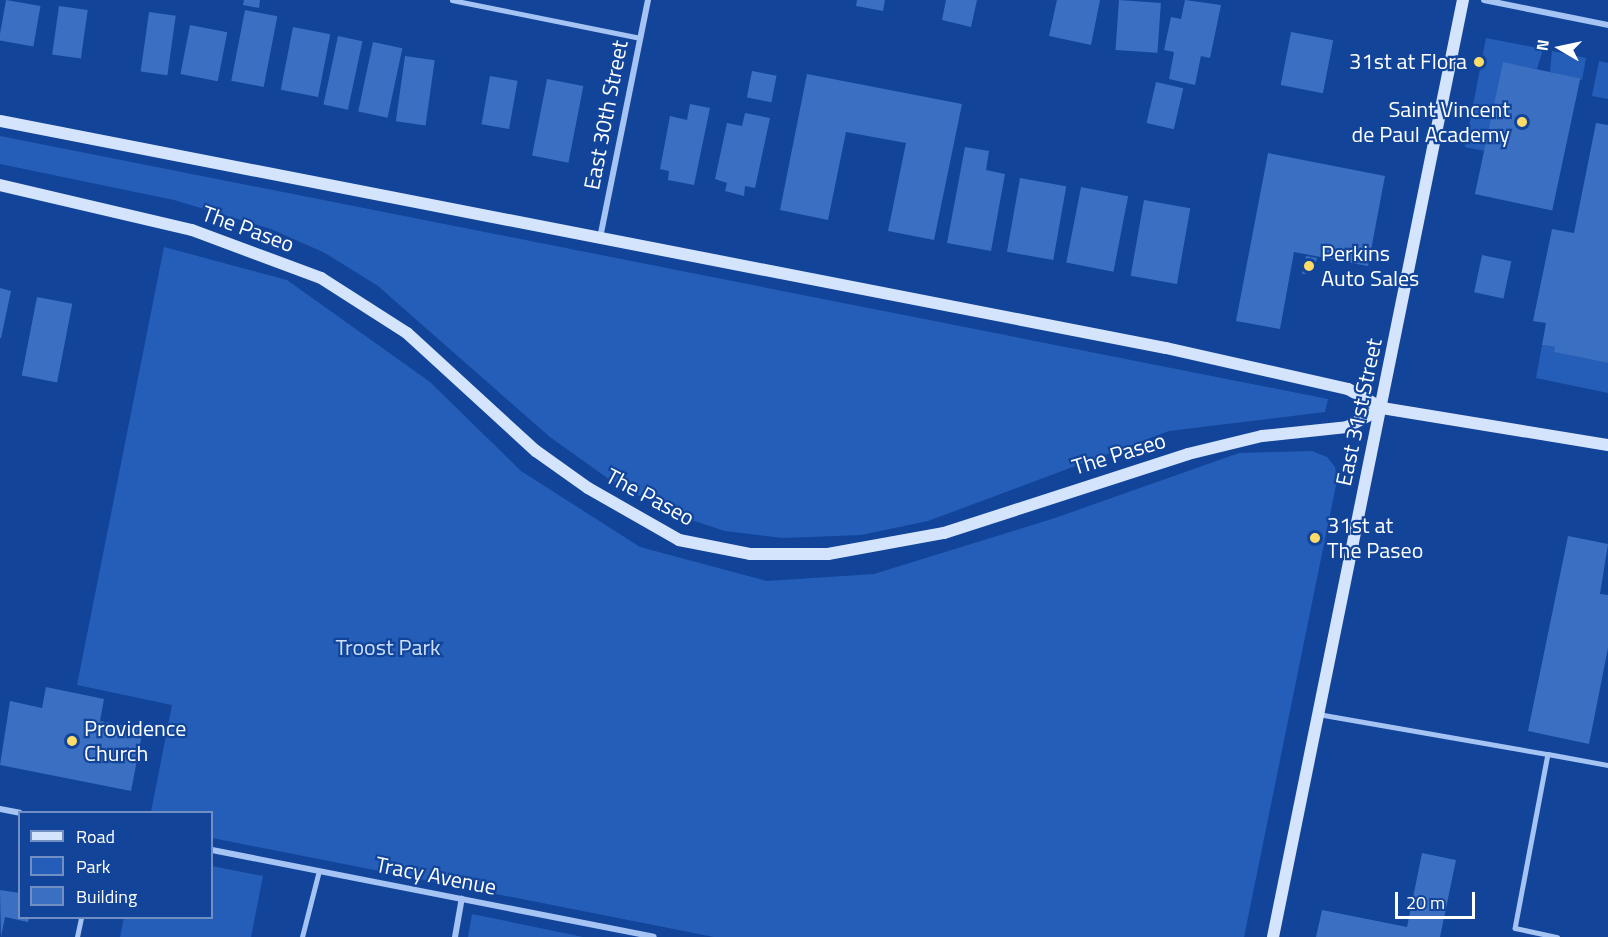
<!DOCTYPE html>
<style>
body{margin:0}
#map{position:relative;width:1608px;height:937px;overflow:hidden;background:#12459a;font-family:"Titillium Web",sans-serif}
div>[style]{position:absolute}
.green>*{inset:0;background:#255eb8}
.building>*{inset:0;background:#3b6fc1;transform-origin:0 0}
.service>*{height:4.5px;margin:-2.25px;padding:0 2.25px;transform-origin:2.25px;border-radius:2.25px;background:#a5c4f4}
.minor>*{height:6px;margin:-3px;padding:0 3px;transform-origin:3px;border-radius:3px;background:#a5c4f4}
.secondary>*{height:12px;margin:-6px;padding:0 6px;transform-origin:6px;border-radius:6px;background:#d5e4fd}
.dots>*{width:16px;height:16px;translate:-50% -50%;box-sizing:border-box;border:3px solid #12459a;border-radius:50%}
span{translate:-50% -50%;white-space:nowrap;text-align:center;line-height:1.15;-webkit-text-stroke:4.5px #12459a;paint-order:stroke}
.poi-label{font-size:22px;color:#fff}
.right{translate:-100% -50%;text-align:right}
.left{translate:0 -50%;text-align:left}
.street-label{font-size:22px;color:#fff}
.park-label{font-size:22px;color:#cde0fd}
.legend{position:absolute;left:18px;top:811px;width:195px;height:108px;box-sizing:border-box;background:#12459a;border:2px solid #718fc2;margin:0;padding:8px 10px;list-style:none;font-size:18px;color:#fff}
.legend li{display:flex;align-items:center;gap:12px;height:30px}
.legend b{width:30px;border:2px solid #718fc2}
.north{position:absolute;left:1530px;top:18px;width:60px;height:60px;-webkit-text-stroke:4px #12459a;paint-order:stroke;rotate:279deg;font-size:16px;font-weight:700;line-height:24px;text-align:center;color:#fff}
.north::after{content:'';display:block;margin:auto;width:21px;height:27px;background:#fff;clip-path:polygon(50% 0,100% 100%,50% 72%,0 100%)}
.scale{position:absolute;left:1395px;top:892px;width:80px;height:27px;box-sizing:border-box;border:3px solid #fff;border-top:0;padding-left:8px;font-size:18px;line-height:21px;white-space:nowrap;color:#fff;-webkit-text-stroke:4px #12459a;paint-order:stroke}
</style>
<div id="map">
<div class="green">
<div style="clip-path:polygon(1486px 38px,1543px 49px,1537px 69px,1503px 63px,1485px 151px,1465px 147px)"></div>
<div style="clip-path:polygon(1552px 51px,1586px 58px,1582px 80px,1550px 72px)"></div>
<div style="clip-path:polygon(1599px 61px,1608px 63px,1608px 99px,1592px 96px)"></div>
<div style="clip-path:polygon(0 136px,1328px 399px,1325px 412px,1169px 431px,928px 521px,861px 535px,783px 538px,725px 531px,673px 514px,610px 480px,550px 437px,378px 286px,325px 253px,271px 229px,174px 200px,0 164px)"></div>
<div style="clip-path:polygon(164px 247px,287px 280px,430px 382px,521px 471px,640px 547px,767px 581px,874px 574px,1055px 518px,1239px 453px,1312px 451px,1327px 457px,1335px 467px,1337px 480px,1244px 937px,714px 937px,212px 838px,212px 812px,151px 812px,172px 705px,77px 685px)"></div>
<div style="clip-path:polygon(1546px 323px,1542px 345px,1555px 347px,1555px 352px,1608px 363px,1608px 393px,1536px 378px)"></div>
<div style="clip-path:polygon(212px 866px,263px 876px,251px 937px,120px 937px,124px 918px,212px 918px)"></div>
<div style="clip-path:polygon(472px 914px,583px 937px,468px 937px)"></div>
</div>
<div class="building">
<div style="left:6px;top:0;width:35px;height:41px;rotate:10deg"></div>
<div style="clip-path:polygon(244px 0,260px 0,259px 8px,243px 5px)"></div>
<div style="clip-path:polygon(857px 0,885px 0,883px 11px,856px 6px)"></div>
<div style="clip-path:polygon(946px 0,977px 0,971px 27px,942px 20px)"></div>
<div style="clip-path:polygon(1057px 0,1100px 0,1091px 45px,1049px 36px)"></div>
<div style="left:1119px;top:0;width:42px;height:50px;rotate:4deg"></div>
<div style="clip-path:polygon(1185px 0,1221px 5px,1210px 58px,1201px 56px,1195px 85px,1169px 79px,1174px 52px,1164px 50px,1171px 17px,1181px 19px)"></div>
<div style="left:59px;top:6px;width:29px;height:49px;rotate:8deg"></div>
<div style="left:245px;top:10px;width:33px;height:72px;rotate:11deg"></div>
<div style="left:149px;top:12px;width:27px;height:60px;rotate:8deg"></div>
<div style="left:190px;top:25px;width:38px;height:50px;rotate:11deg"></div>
<div style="left:293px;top:27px;width:38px;height:64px;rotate:11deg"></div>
<div style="left:1291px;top:32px;width:43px;height:54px;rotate:11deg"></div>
<div style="left:338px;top:36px;width:25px;height:70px;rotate:12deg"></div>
<div style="left:373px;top:42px;width:30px;height:71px;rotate:12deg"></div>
<div style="left:405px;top:56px;width:30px;height:66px;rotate:8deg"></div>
<div style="left:1503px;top:62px;width:79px;height:135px;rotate:12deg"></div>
<div style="left:752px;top:71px;width:25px;height:27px;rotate:11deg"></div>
<div style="clip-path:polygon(807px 74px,962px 104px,934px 240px,888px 231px,906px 143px,846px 132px,828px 220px,780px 210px)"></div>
<div style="left:490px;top:76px;width:28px;height:49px;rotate:10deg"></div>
<div style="left:547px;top:79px;width:37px;height:78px;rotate:11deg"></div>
<div style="left:1156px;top:82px;width:28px;height:42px;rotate:13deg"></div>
<div style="clip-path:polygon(690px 104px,710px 108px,694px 185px,668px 180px,669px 171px,660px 169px,670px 116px,687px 120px)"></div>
<div style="clip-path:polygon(745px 113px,770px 118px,755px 188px,745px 186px,744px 196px,725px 191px,727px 183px,715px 179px,727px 123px,742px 126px)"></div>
<div style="clip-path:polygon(1596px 123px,1608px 125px,1608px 363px,1554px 352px,1555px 347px,1542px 345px,1546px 323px,1533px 321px,1552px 229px,1574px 233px)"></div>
<div style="clip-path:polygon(965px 147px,989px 151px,986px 170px,1005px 174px,991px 251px,947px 243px)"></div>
<div style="clip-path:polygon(1268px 153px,1385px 176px,1368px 266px,1294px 252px,1280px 329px,1236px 321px)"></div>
<div style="left:1020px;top:178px;width:47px;height:75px;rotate:10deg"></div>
<div style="left:1081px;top:187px;width:48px;height:77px;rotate:11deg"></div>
<div style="left:1144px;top:200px;width:47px;height:77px;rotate:10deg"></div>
<div style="left:1482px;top:255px;width:30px;height:38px;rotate:12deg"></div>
<div style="clip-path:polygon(1306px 256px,1317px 258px,1313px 273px,1302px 274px)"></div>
<div style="clip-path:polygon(0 288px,11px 291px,1px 338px,0 338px)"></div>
<div style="left:37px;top:297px;width:36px;height:80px;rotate:11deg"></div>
<div style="clip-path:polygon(1568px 536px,1608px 544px,1600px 594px,1608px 595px,1608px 648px,1589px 744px,1528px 731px)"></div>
<div style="clip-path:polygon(46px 687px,104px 699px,100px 721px,143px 729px,131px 791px,0 765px,10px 701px,42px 708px)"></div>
<div style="clip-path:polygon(1422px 853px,1456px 860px,1440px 937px,1316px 937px,1322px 910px,1407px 927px)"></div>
<div style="clip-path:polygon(0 890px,20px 893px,20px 918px,29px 918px,28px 922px,5px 917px,1px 937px)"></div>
</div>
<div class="service">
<div style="left:452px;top:0;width:192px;rotate:11.4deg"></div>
<div style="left:1318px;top:714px;width:233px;rotate:9.9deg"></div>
<div style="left:1548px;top:754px;width:177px;rotate:100.7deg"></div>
<div style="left:1515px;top:928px;width:43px;rotate:12.1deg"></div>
<div style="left:1548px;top:754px;width:61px;rotate:10.4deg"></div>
<div style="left:77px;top:937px;width:19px;rotate:-78deg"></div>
<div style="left:302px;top:937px;width:68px;rotate:-75.6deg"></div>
</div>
<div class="minor">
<div style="left:1484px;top:0;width:126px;rotate:11.4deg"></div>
<div style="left:600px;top:238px;width:243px;rotate:-78.6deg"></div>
<div style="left:0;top:809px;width:20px;rotate:11deg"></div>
<div style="left:212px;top:850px;width:450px;rotate:11.1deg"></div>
<div style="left:455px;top:937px;width:39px;rotate:-80deg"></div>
</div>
<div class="secondary">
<div style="left:0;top:121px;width:1188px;rotate:11.02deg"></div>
<div style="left:1166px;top:348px;width:187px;rotate:12.7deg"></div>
<div style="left:1348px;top:389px;width:39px;rotate:29deg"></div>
<div style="left:1382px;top:408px;width:229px;rotate:9.3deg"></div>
<div style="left:0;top:185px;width:197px;rotate:13.2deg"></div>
<div style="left:192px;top:230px;width:138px;rotate:20.4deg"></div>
<div style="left:321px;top:278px;width:102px;rotate:32.6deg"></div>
<div style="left:407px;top:333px;width:175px;rotate:42.5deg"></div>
<div style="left:536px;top:451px;width:64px;rotate:35.4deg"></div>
<div style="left:588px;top:488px;width:105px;rotate:29.7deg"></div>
<div style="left:679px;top:540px;width:72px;rotate:11.2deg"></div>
<div style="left:750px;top:554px;width:78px"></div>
<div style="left:828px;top:554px;width:118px;rotate:-10.3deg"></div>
<div style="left:944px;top:533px;width:256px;rotate:-17.9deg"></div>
<div style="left:1188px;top:454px;width:76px;rotate:-13.7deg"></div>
<div style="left:1262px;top:436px;width:85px;rotate:-6deg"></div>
<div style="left:1347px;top:427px;width:40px;rotate:-28deg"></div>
<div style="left:1273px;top:937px;width:956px;rotate:-78.54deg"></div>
</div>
<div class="dots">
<div style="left:1479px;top:62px;background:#ffdc68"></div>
<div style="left:1522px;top:122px;background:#ffdc68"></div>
<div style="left:1309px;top:266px;background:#ffdc68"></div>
<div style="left:1315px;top:538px;background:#ffdc68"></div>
<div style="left:72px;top:741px;background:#ffdc68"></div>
</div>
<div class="poi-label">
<span class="right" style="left:1467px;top:62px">31st at Flora</span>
<span class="right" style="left:1510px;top:122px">Saint Vincent<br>de Paul Academy</span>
<span class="left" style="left:1321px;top:266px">Perkins<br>Auto Sales</span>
<span class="left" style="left:1327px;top:538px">31st at<br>The Paseo</span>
<span class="left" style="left:84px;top:741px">Providence<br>Church</span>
</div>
<div class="street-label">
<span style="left:606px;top:115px;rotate:-79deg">East 30th Street</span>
<span style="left:248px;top:229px;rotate:20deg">The Paseo</span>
<span style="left:1359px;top:412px;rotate:-78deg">East 31st Street</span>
<span style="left:1119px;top:454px;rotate:-17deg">The Paseo</span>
<span style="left:650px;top:497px;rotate:28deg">The Paseo</span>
<span style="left:436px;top:876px;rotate:11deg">Tracy Avenue</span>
</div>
<div class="park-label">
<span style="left:388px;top:648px">Troost Park</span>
</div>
<ul class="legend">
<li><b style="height:8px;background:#d5e4fd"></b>Road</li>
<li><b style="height:16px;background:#255eb8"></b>Park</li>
<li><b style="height:16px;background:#3b6fc1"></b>Building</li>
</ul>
<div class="north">N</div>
<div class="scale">20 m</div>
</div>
